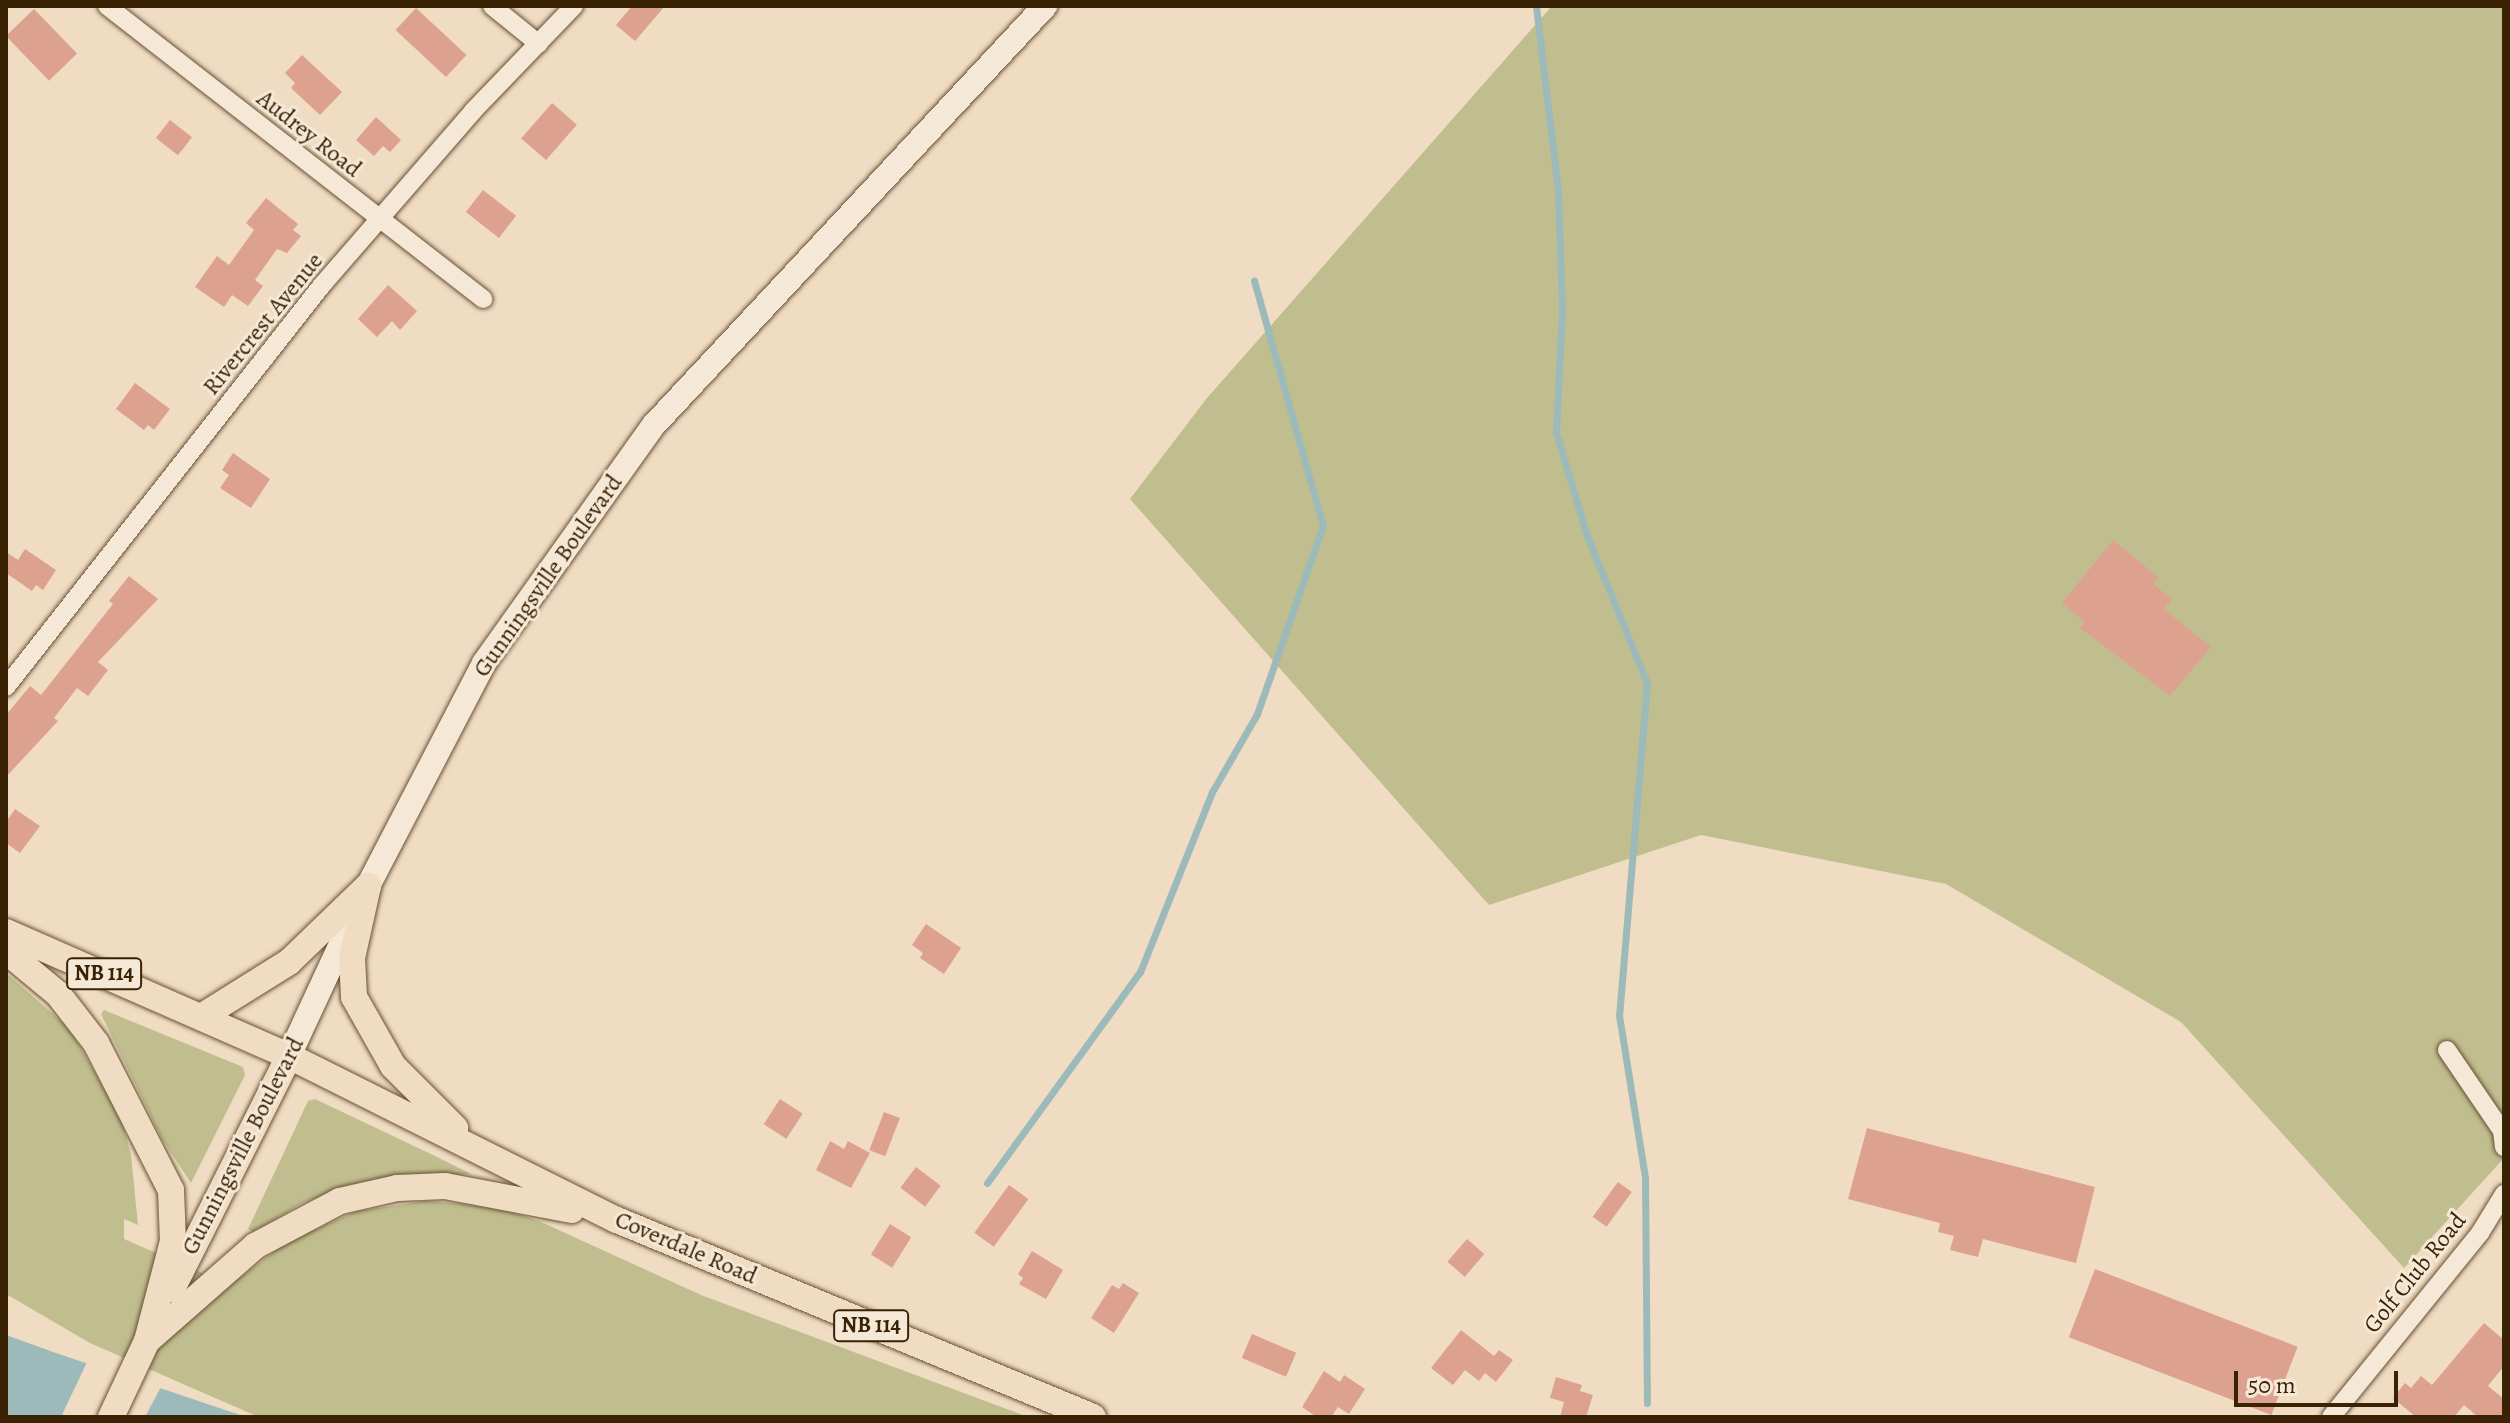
<!DOCTYPE html>
<style>
body{margin:0}
#map{position:relative;width:2510px;height:1423px;overflow:hidden;background:#f0dcc2;font-family:Alegreya,serif}
div>[style]{position:absolute}
.green>*{inset:0;background:#c0be8e}
.water>*{inset:0;background:#9dbabb}
.pier>*{inset:0;background:#f0dcc2}
.stream>*{height:7px;margin:-3.5px;padding:0 3.5px;transform-origin:3.5px;border-radius:3.5px;background:#9dbabb}
.building>*{inset:0;background:#dda28f;transform-origin:0 0}
.roads{filter:drop-shadow(0 0 2px #685034) drop-shadow(0 0 2px #685034)}
.minor>*{height:18px;margin:-9px;padding:0 9px;transform-origin:9px;border-radius:9px;background:#f5e8d7}
.secondary>*{height:24px;margin:-12px;padding:0 12px;transform-origin:12px;border-radius:12px;background:#f5e8d7}
.primary>*{height:26px;margin:-13px;padding:0 13px;transform-origin:13px;border-radius:13px;background:#f0dcc2}
span{translate:-50% -50%;white-space:nowrap;text-align:center;line-height:1.15;-webkit-text-stroke:6px #f5e8d7;paint-order:stroke}
.shield-label span{padding:2px 6px;background:#f5e8d7;border:2px solid;border-radius:6px;-webkit-text-stroke-width:0}
.shield-label{font-size:22px;color:#3a2205;font-weight:700}
.street-label{font-size:24px;color:#3a2205}
.frame{position:absolute;inset:0;border:8px solid #3a2205;pointer-events:none}
.scale{position:absolute;left:2234px;top:1371px;width:164px;height:36px;box-sizing:border-box;border:4px solid #3a2205;border-top:0;padding-left:10px;font-size:24px;line-height:28px;white-space:nowrap;color:#3a2205;-webkit-text-stroke:6px #f5e8d7;paint-order:stroke}
</style>
<div id="map">
<div class="green">
<div style="clip-path:polygon(1552px 6px,2504px 6px,2504px 1158px,2404px 1268px,2181px 1022px,1946px 884px,1701px 835px,1489px 905px,1130px 499px,1207px 398px)"></div>
<div style="clip-path:polygon(6px 973px,70px 1029px,121px 1118px,131px 1155px,138px 1225px,124px 1219px,124px 1239px,230px 1285px,287px 1242px,357px 1211px,427px 1201px,492px 1206px,539px 1221px,701px 1295px,1028px 1417px,259px 1417px,176px 1381px,90px 1343px,6px 1294px)"></div>
<div style="clip-path:polygon(104px 1010px,243px 1067px,245px 1075px,191px 1183px,162px 1139px,101px 1014px)"></div>
<div style="clip-path:polygon(315px 1099px,433px 1155px,471px 1174px,360px 1182px,302px 1203px,253px 1232px,248px 1229px,308px 1101px)"></div>
</div>
<div class="water">
<div style="clip-path:polygon(6px 1335px,56px 1353px,246px 1417px,6px 1417px)"></div>
</div>
<div class="pier">
<div style="clip-path:polygon(88px 1360px,162px 1385px,145px 1417px,61px 1417px)"></div>
</div>
<div class="stream">
<div style="left:1536px;top:6px;width:185px;rotate:83.2deg"></div>
<div style="left:1558px;top:190px;width:120px;rotate:88.1deg"></div>
<div style="left:1562px;top:310px;width:122px;rotate:92.8deg"></div>
<div style="left:1556px;top:432px;width:109px;rotate:73.4deg"></div>
<div style="left:1587px;top:536px;width:159px;rotate:67.8deg"></div>
<div style="left:1647px;top:683px;width:333px;rotate:94.8deg"></div>
<div style="left:1619px;top:1015px;width:165px;rotate:80.9deg"></div>
<div style="left:1645px;top:1178px;width:225px;rotate:89.5deg"></div>
<div style="left:987px;top:1183px;width:261px;rotate:-54.1deg"></div>
<div style="left:1140px;top:972px;width:194px;rotate:-68.2deg"></div>
<div style="left:1212px;top:792px;width:90px;rotate:-60deg"></div>
<div style="left:1257px;top:714px;width:199px;rotate:-70.7deg"></div>
<div style="left:1323px;top:526px;width:255px;rotate:-105.7deg"></div>
</div>
<div class="building">
<div style="clip-path:polygon(632px 6px,665px 6px,635px 41px,616px 25px)"></div>
<div style="left:416px;top:8px;width:69px;height:30px;rotate:43deg"></div>
<div style="left:34px;top:9px;width:62px;height:39px;rotate:46deg"></div>
<div style="clip-path:polygon(302px 55px,342px 92px,320px 115px,291px 88px,295px 83px,285px 73px)"></div>
<div style="left:552px;top:103px;width:33px;height:47px;rotate:41deg"></div>
<div style="clip-path:polygon(376px 117px,401px 140px,390px 152px,383px 146px,374px 156px,356px 140px)"></div>
<div style="left:170px;top:120px;width:28px;height:23px;rotate:38deg"></div>
<div style="left:483px;top:190px;width:42px;height:28px;rotate:38deg"></div>
<div style="clip-path:polygon(266px 198px,298px 224px,293px 230px,301px 236px,287px 253px,277px 249px,255px 280px,263px 286px,248px 306px,232px 295px,224px 307px,195px 287px,217px 256px,229px 265px,254px 230px,246px 223px)"></div>
<div style="clip-path:polygon(388px 285px,417px 311px,400px 330px,392px 321px,377px 337px,358px 319px)"></div>
<div style="clip-path:polygon(135px 383px,170px 409px,154px 430px,148px 425px,144px 430px,116px 409px)"></div>
<div style="clip-path:polygon(233px 453px,270px 479px,251px 508px,220px 488px,229px 475px,222px 470px)"></div>
<div style="clip-path:polygon(2113px 540px,2158px 577px,2153px 584px,2172px 599px,2164px 609px,2211px 647px,2170px 696px,2080px 628px,2085px 622px,2062px 603px)"></div>
<div style="clip-path:polygon(25px 549px,56px 570px,43px 590px,36px 585px,32px 591px,6px 573px,6px 552px,18px 560px)"></div>
<div style="clip-path:polygon(129px 576px,158px 599px,98px 662px,108px 670px,88px 696px,77px 688px,54px 718px,58px 721px,6px 777px,6px 715px,30px 686px,41px 695px,113px 604px,109px 601px)"></div>
<div style="clip-path:polygon(15px 809px,40px 826px,20px 853px,6px 843px,6px 822px)"></div>
<div style="clip-path:polygon(926px 924px,961px 948px,944px 974px,920px 958px,923px 953px,912px 945px)"></div>
<div style="left:780px;top:1099px;width:27px;height:30px;rotate:33deg"></div>
<div style="left:884px;top:1112px;width:17px;height:41px;rotate:21deg"></div>
<div style="clip-path:polygon(1867px 1128px,2095px 1187px,2076px 1263px,1983px 1239px,1978px 1257px,1950px 1250px,1954px 1236px,1938px 1232px,1940px 1223px,1848px 1199px)"></div>
<div style="clip-path:polygon(830px 1141px,844px 1149px,848px 1141px,870px 1153px,851px 1188px,816px 1170px)"></div>
<div style="left:916px;top:1167px;width:31px;height:26px;rotate:37deg"></div>
<div style="left:1618px;top:1182px;width:17px;height:43px;rotate:36deg"></div>
<div style="left:1009px;top:1185px;width:24px;height:59px;rotate:36deg"></div>
<div style="left:890px;top:1224px;width:25px;height:36px;rotate:32deg"></div>
<div style="left:1467px;top:1239px;width:23px;height:30px;rotate:41deg"></div>
<div style="clip-path:polygon(1032px 1251px,1063px 1270px,1046px 1299px,1019px 1284px,1023px 1278px,1018px 1274px)"></div>
<div style="left:2095px;top:1269px;width:217px;height:73px;rotate:21deg"></div>
<div style="clip-path:polygon(1123px 1283px,1139px 1293px,1114px 1333px,1091px 1318px,1112px 1285px,1119px 1289px)"></div>
<div style="clip-path:polygon(2484px 1323px,2504px 1340px,2504px 1366px,2488px 1386px,2504px 1399px,2504px 1417px,2478px 1417px,2464px 1405px,2454px 1417px,2416px 1417px,2393px 1398px,2405px 1383px,2411px 1388px,2421px 1376px,2432px 1385px)"></div>
<div style="clip-path:polygon(1461px 1330px,1494px 1356px,1499px 1350px,1513px 1360px,1496px 1382px,1485px 1373px,1479px 1381px,1465px 1370px,1453px 1385px,1431px 1368px)"></div>
<div style="left:1252px;top:1334px;width:48px;height:26px;rotate:23deg"></div>
<div style="clip-path:polygon(1324px 1371px,1340px 1382px,1344px 1375px,1365px 1389px,1349px 1414px,1338px 1407px,1331px 1417px,1317px 1417px,1302px 1407px)"></div>
<div style="clip-path:polygon(1556px 1377px,1582px 1385px,1580px 1391px,1593px 1395px,1586px 1417px,1560px 1417px,1564px 1402px,1550px 1398px)"></div>
</div>
<div class="roads">
<div class="minor">
<div style="left:107px;top:6px;width:477px;rotate:37.9deg"></div>
<div style="left:492px;top:6px;width:60px;rotate:39deg"></div>
<div style="left:6px;top:687px;width:511px;rotate:-51.83deg"></div>
<div style="left:322px;top:285px;width:230px;rotate:-49deg"></div>
<div style="left:473px;top:111px;width:146px;rotate:-46.1deg"></div>
<div style="left:2447px;top:1050px;width:98px;rotate:55.8deg"></div>
<div style="left:2502px;top:1131px;width:16px;rotate:83deg"></div>
<div style="left:2331px;top:1417px;width:237px;rotate:-51deg"></div>
<div style="left:2480px;top:1233px;width:46px;rotate:-58.4deg"></div>
</div>
<div class="secondary">
<div style="left:289px;top:1056px;width:187px;rotate:-65.1deg"></div>
<div style="left:368px;top:886px;width:251px;rotate:-62.5deg"></div>
<div style="left:484px;top:663px;width:291px;rotate:-54.5deg"></div>
<div style="left:653px;top:426px;width:575px;rotate:-46.97deg"></div>
</div>
<div class="primary">
<div style="left:368px;top:886px;width:74px;rotate:102.5deg"></div>
<div style="left:352px;top:958px;width:39px;rotate:87deg"></div>
<div style="left:354px;top:997px;width:79px;rotate:60.5deg"></div>
<div style="left:393px;top:1066px;width:88px;rotate:45deg"></div>
<div style="left:6px;top:932px;width:309px;rotate:23.7deg"></div>
<div style="left:289px;top:1056px;width:367px;rotate:26.6deg"></div>
<div style="left:617px;top:1220px;width:515px;rotate:22.48deg"></div>
<div style="left:6px;top:951px;width:67px;rotate:39.6deg"></div>
<div style="left:58px;top:994px;width:62px;rotate:52.2deg"></div>
<div style="left:96px;top:1043px;width:165px;rotate:63deg"></div>
<div style="left:171px;top:1190px;width:51px;rotate:87.8deg"></div>
<div style="left:173px;top:1241px;width:103px;rotate:104.6deg"></div>
<div style="left:201px;top:1017px;width:104px;rotate:-32deg"></div>
<div style="left:289px;top:962px;width:110px;rotate:-43.9deg"></div>
<div style="left:172px;top:1289px;width:261px;rotate:-63.3deg"></div>
<div style="left:147px;top:1341px;width:144px;rotate:-41.3deg"></div>
<div style="left:255px;top:1246px;width:96px;rotate:-27.9deg"></div>
<div style="left:340px;top:1201px;width:58px;rotate:-12.8deg"></div>
<div style="left:397px;top:1188px;width:48px;rotate:-2.4deg"></div>
<div style="left:445px;top:1186px;width:129px;rotate:10.7deg"></div>
<div style="left:111px;top:1417px;width:98px;rotate:-64.7deg"></div>
</div>
</div>
<div class="shield-label">
<span style="left:104px;top:974px">NB 114</span>
<span style="left:871px;top:1326px">NB 114</span>
</div>
<div class="street-label">
<span style="left:309px;top:134px;rotate:38deg">Audrey Road</span>
<span style="left:263px;top:324px;rotate:-51deg">Rivercrest Avenue</span>
<span style="left:548px;top:576px;rotate:-55deg">Gunningsville Boulevard</span>
<span style="left:243px;top:1146px;rotate:-63deg">Gunningsville Boulevard</span>
<span style="left:686px;top:1248px;rotate:23deg">Coverdale Road</span>
<span style="left:2415px;top:1273px;rotate:-51deg">Golf Club Road</span>
</div>
<div class="frame"></div>
<div class="scale">50 m</div>
</div>
